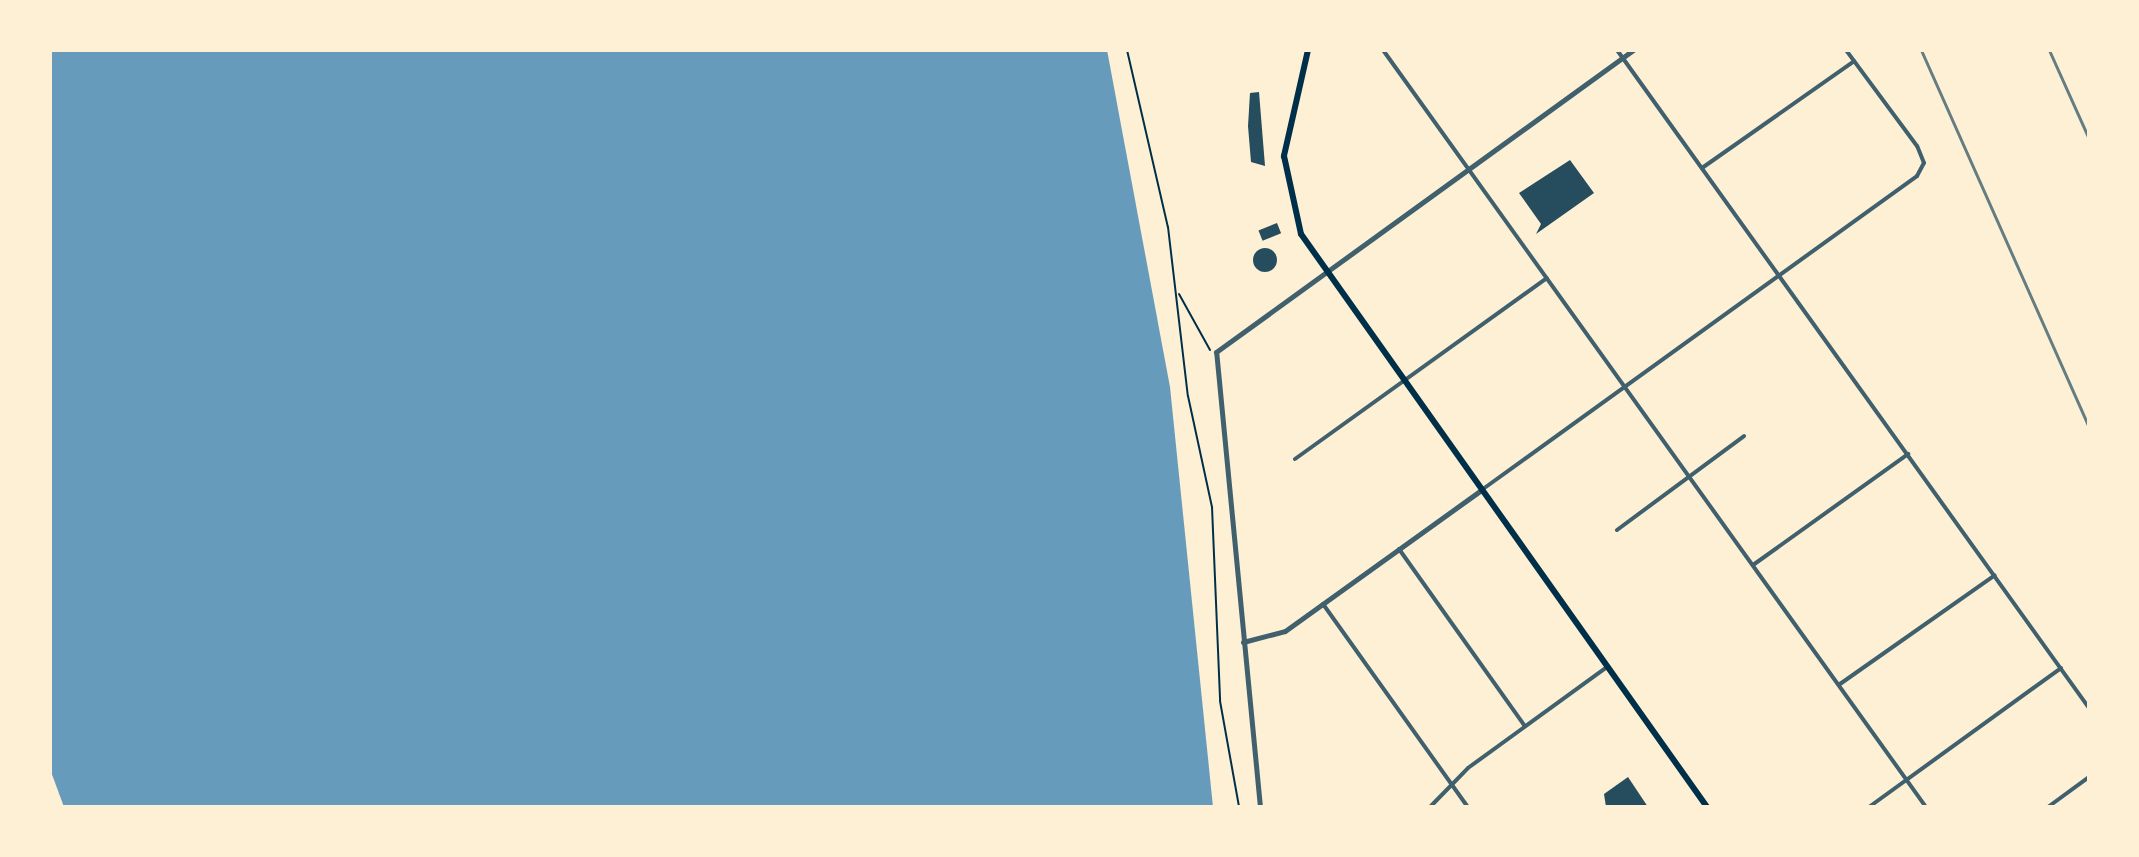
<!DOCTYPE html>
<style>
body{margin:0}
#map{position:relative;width:2139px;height:857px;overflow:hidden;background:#fdf0d5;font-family:Figtree,sans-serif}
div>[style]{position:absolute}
.water>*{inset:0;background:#669bbc}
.building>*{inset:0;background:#264d5e;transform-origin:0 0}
.round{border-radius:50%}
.path>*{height:2px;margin:-1px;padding:0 1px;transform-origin:1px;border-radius:1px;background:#003049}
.minor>*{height:4px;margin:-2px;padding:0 2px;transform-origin:2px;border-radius:2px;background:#3f606c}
.tertiary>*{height:5px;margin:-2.5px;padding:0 2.5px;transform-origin:2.5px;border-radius:2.5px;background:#3f606c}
.primary>*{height:6px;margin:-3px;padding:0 3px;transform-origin:3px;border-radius:3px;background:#003049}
.rail>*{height:3px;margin:-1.5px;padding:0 1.5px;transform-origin:1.5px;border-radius:1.5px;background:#657d81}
span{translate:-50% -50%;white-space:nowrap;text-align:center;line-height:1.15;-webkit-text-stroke:8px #fdf0d5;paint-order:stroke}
.frame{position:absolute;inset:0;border:52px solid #fdf0d5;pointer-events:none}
</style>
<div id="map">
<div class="water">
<div style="clip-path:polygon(50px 50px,1107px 50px,1170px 387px,1213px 807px,64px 807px,50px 769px)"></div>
</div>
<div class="building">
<div style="clip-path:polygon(1259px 92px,1265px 166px,1251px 162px,1248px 126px,1250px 93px)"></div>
<div style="clip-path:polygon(1570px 160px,1594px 193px,1536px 234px,1541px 224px,1519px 193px)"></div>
<div style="left:1277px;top:223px;width:11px;height:20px;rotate:68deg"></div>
<div class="round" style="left:1253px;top:248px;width:24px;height:24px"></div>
<div style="clip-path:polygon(1628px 777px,1648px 807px,1606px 807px,1604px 794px)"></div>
</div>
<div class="path">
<div style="left:1127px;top:50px;width:182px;rotate:77deg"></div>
<div style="left:1168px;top:227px;width:170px;rotate:83.3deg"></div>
<div style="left:1188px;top:396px;width:114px;rotate:77.8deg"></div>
<div style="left:1212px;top:507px;width:194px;rotate:87.6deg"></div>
<div style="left:1220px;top:701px;width:108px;rotate:79.8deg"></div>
<div style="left:1179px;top:294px;width:64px;rotate:61deg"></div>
</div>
<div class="minor">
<div style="left:1383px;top:50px;width:932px;rotate:54.35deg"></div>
<div style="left:1617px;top:50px;width:810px;rotate:54.35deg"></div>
<div style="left:1702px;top:168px;width:186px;rotate:-35.1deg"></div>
<div style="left:1295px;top:459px;width:310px;rotate:-35.7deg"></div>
<div style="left:1483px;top:489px;width:535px;rotate:-35.8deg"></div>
<div style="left:1917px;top:176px;width:15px;rotate:-62deg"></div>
<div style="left:1924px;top:163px;width:18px;rotate:-112deg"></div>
<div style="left:1917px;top:146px;width:119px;rotate:-126.5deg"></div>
<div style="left:1617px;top:530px;width:158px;rotate:-36.5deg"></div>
<div style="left:1399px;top:549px;width:217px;rotate:54.6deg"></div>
<div style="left:1753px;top:565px;width:191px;rotate:-35.6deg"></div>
<div style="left:1323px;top:604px;width:249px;rotate:54.5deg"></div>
<div style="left:1840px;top:684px;width:189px;rotate:-35.1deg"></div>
<div style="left:1430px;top:807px;width:54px;rotate:-45.7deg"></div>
<div style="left:1468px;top:768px;width:172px;rotate:-36deg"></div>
<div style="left:1869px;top:807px;width:237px;rotate:-35.9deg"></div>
<div style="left:2048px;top:807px;width:51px;rotate:-36.2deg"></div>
</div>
<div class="tertiary">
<div style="left:1243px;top:642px;width:43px;rotate:-14.7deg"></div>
<div style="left:1285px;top:631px;width:241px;rotate:-35.7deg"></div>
<div style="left:1260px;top:807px;width:457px;rotate:-95.5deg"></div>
<div style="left:1216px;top:352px;width:515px;rotate:-35.91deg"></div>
</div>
<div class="primary">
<div style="left:1308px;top:50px;width:109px;rotate:102.8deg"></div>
<div style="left:1284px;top:156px;width:80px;rotate:77.7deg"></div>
<div style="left:1301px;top:234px;width:702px;rotate:54.68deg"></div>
</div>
<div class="rail">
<div style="left:1921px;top:50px;width:413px;rotate:66deg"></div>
<div style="left:2049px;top:50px;width:98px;rotate:65.8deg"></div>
</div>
<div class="frame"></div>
</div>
